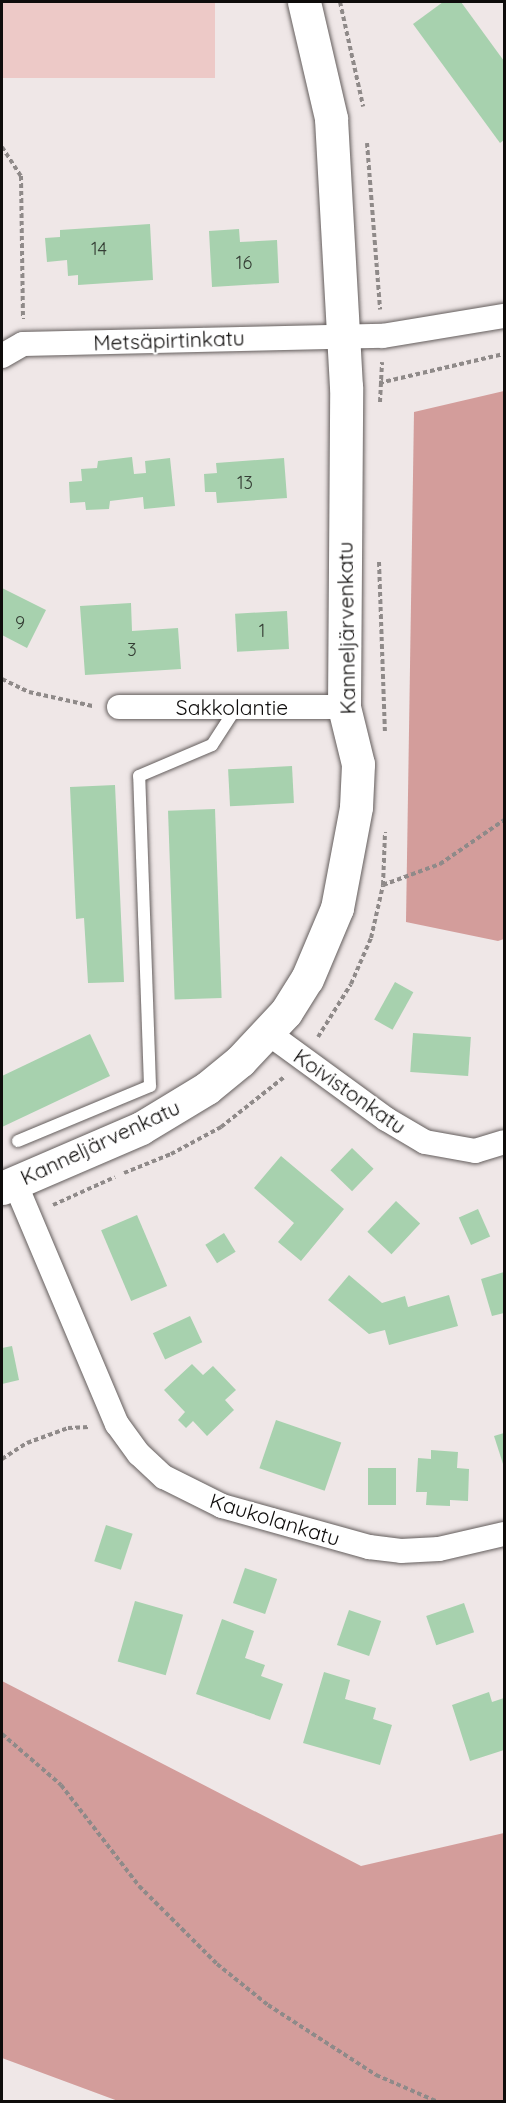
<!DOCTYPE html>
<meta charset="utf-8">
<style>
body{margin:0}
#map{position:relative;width:506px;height:2103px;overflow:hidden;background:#efe7e7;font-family:Quicksand,sans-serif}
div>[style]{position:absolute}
.green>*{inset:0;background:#edc9c7;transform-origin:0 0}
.forest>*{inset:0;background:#d39d9b}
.building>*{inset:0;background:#a7d1ae;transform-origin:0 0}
.path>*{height:4px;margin-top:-2px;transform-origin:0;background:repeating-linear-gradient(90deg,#8f8a89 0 4.5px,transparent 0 7.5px)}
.roads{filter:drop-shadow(0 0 2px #645e5d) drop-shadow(0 0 2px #645e5d)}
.lane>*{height:12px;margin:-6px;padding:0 6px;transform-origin:6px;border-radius:6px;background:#fff}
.street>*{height:24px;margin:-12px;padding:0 12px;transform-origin:12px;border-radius:12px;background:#fff}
.secondary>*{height:33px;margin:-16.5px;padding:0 16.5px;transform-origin:16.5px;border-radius:16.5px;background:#fff}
span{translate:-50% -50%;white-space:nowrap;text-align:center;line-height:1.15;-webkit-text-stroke:4.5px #fff;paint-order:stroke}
.number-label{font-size:18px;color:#343d34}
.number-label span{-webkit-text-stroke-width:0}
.street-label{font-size:21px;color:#0e0c0b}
.frame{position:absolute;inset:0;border:3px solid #0e0c0b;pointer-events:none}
</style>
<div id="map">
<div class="green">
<div style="left:2px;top:2px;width:213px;height:76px"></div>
</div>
<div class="forest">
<div style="clip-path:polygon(504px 391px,504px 939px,498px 941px,406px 922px,414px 412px)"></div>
<div style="clip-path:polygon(2px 1681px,361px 1866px,504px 1833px,504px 2101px,118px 2101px,2px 2058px)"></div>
</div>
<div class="building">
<div style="clip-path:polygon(443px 2px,461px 2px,504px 61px,504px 140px,500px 143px,413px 24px)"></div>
<div style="clip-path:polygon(150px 224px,153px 280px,78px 285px,78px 275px,68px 276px,67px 260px,47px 262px,45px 238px,60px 237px,60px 230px)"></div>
<div style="clip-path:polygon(239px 229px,240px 242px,277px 240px,279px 283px,212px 287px,209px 231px)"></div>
<div style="clip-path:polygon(132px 457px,134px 474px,146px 473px,145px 461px,170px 458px,175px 506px,144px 509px,143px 497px,110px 501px,109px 509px,86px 510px,85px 502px,70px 503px,69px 482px,82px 481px,81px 469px,97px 468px,98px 461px)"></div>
<div style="clip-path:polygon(284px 458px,287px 498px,217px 503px,216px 492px,205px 492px,204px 474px,217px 473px,216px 463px)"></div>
<div style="clip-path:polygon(2px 588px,46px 610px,27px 648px,2px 635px)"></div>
<div style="clip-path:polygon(131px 603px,132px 631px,178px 628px,181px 669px,85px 675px,80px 606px)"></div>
<div style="left:287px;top:611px;width:38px;height:52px;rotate:87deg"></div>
<div style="left:292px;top:766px;width:37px;height:64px;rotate:87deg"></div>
<div style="clip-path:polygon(115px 785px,124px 982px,88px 983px,84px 918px,76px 919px,70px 787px)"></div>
<div style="left:215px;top:809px;width:189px;height:47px;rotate:88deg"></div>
<div style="left:395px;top:982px;width:21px;height:43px;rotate:29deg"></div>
<div style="left:413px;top:1033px;width:58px;height:39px;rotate:4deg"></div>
<div style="clip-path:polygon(90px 1034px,110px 1076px,2px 1127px,2px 1076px)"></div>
<div style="left:352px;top:1148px;width:30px;height:31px;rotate:44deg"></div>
<div style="clip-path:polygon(281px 1156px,344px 1209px,301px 1261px,278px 1242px,294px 1223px,254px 1188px)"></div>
<div style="left:396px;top:1201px;width:33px;height:42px;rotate:43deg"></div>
<div style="left:478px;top:1209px;width:30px;height:21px;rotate:66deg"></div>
<div style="left:137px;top:1215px;width:77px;height:39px;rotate:67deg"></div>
<div style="left:224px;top:1233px;width:22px;height:22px;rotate:58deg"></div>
<div style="clip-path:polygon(504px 1272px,504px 1313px,492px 1316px,481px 1279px)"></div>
<div style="clip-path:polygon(349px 1275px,382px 1303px,405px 1296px,408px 1307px,449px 1295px,458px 1326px,389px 1345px,385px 1330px,369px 1334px,328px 1300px)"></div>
<div style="left:190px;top:1316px;width:29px;height:41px;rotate:65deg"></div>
<div style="clip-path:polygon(12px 1346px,19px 1380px,2px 1384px,2px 1348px)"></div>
<div style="clip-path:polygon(192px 1364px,203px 1375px,213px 1366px,236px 1390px,225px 1400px,234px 1410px,207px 1436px,193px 1421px,186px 1428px,178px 1420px,185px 1412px,164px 1390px)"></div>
<div style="left:276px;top:1420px;width:69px;height:51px;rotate:19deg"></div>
<div style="clip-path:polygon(504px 1433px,504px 1467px,494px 1436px)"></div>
<div style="clip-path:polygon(431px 1450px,458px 1452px,457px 1468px,469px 1469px,468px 1501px,450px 1500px,450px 1506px,426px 1505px,427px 1492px,416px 1492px,418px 1458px,431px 1459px)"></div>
<div style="left:368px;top:1468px;width:28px;height:37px"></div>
<div style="left:106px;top:1525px;width:28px;height:38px;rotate:18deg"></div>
<div style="left:245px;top:1568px;width:34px;height:37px;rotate:19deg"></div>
<div style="left:135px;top:1601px;width:50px;height:63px;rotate:16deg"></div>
<div style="left:464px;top:1603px;width:31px;height:40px;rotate:71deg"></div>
<div style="left:349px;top:1610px;width:34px;height:37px;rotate:19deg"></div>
<div style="clip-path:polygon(222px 1619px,254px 1631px,245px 1658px,265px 1665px,261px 1676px,283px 1684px,270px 1720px,196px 1694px)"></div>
<div style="clip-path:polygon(324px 1672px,350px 1680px,345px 1699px,376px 1708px,373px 1719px,392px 1725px,380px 1765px,303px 1743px)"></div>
<div style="clip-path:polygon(489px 1692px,492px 1702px,504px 1698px,504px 1750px,470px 1761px,452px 1705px)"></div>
</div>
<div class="path">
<div style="left:340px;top:2px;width:107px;rotate:77.5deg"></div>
<div style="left:367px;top:143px;width:167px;rotate:85.5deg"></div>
<div style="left:2px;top:147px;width:35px;rotate:57deg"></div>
<div style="left:21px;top:176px;width:143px;rotate:89.2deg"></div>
<div style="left:379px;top:383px;width:128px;rotate:-13.1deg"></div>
<div style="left:380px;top:402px;width:40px;rotate:-87.1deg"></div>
<div style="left:379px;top:562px;width:170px;rotate:88deg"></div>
<div style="left:2px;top:679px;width:30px;rotate:26deg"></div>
<div style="left:29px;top:692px;width:65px;rotate:12.5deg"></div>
<div style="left:383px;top:885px;width:61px;rotate:-20.2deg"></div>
<div style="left:440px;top:864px;width:78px;rotate:-34.5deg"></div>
<div style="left:318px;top:1037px;width:62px;rotate:-58.1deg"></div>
<div style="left:351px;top:984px;width:50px;rotate:-66.5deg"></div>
<div style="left:371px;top:938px;width:54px;rotate:-77.2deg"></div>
<div style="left:383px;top:885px;width:53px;rotate:-87.8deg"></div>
<div style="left:124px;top:1173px;width:51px;rotate:-22deg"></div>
<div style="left:171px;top:1154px;width:57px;rotate:-28.4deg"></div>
<div style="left:221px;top:1127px;width:80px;rotate:-38.4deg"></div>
<div style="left:53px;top:1205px;width:68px;rotate:-24.3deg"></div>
<div style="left:2px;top:1459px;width:30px;rotate:-33deg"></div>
<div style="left:27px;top:1443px;width:44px;rotate:-20.1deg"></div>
<div style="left:68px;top:1428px;width:21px;rotate:-3deg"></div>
<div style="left:2px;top:1734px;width:78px;rotate:40.8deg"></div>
<div style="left:61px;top:1785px;width:128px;rotate:52.3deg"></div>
<div style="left:139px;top:1886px;width:110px;rotate:45deg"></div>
<div style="left:217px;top:1964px;width:65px;rotate:38.8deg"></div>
<div style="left:268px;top:2005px;width:129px;rotate:32.9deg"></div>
<div style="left:376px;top:2075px;width:68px;rotate:23.5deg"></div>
</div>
<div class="roads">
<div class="lane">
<div style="left:18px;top:1141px;width:143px;rotate:-22.6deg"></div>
<div style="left:150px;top:1086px;width:310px;rotate:-92deg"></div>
<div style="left:139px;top:776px;width:79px;rotate:-23deg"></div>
<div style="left:212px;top:745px;width:44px;rotate:-57deg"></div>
</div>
<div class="street">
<div style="left:2px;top:356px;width:24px;rotate:-30deg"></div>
<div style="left:23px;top:344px;width:360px;rotate:-1.3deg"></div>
<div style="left:383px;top:336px;width:123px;rotate:-9.4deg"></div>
<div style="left:119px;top:707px;width:225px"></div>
<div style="left:268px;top:1033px;width:146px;rotate:36.1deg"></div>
<div style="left:386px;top:1119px;width:45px;rotate:30.5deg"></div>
<div style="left:425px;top:1142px;width:51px;rotate:10.2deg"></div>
<div style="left:475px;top:1151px;width:30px;rotate:-17deg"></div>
<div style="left:15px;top:1183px;width:262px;rotate:67.1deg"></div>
<div style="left:117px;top:1424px;width:37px;rotate:54deg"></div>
<div style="left:139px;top:1454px;width:34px;rotate:43deg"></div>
<div style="left:164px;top:1477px;width:65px;rotate:26.6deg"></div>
<div style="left:222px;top:1506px;width:153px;rotate:15.6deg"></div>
<div style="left:369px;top:1547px;width:32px;rotate:7deg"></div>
<div style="left:401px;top:1551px;width:38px;rotate:-3deg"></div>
<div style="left:439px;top:1549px;width:67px;rotate:-13deg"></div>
</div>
<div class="secondary">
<div style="left:2px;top:1188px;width:151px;rotate:-23.3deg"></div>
<div style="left:141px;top:1128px;width:77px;rotate:-31.2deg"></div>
<div style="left:207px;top:1088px;width:43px;rotate:-39.3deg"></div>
<div style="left:240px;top:1061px;width:67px;rotate:-46.8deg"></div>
<div style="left:286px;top:1012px;width:39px;rotate:-58deg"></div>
<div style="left:307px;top:979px;width:77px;rotate:-67.1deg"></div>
<div style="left:337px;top:908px;width:103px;rotate:-79.3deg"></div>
<div style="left:356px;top:807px;width:43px;rotate:-87.3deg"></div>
<div style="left:358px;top:764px;width:59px;rotate:-103.8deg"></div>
<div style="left:344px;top:707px;width:320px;rotate:-89.6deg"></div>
<div style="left:346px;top:387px;width:269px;rotate:-93.2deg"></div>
<div style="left:331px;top:118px;width:119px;rotate:-103.1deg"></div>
</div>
</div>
<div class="number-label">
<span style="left:99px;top:249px">14</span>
<span style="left:244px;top:263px">16</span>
<span style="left:245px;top:483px">13</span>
<span style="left:20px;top:623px">9</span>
<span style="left:262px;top:631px">1</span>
<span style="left:132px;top:650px">3</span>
</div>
<div class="street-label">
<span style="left:169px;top:340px;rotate:-2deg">Metsäpirtinkatu</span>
<span style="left:346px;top:628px;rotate:-91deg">Kanneljärvenkatu</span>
<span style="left:232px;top:707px">Sakkolantie</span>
<span style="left:350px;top:1091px;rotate:35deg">Koivistonkatu</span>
<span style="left:100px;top:1142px;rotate:-25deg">Kanneljärvenkatu</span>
<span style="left:275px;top:1519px;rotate:17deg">Kaukolankatu</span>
</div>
<div class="frame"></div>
</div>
